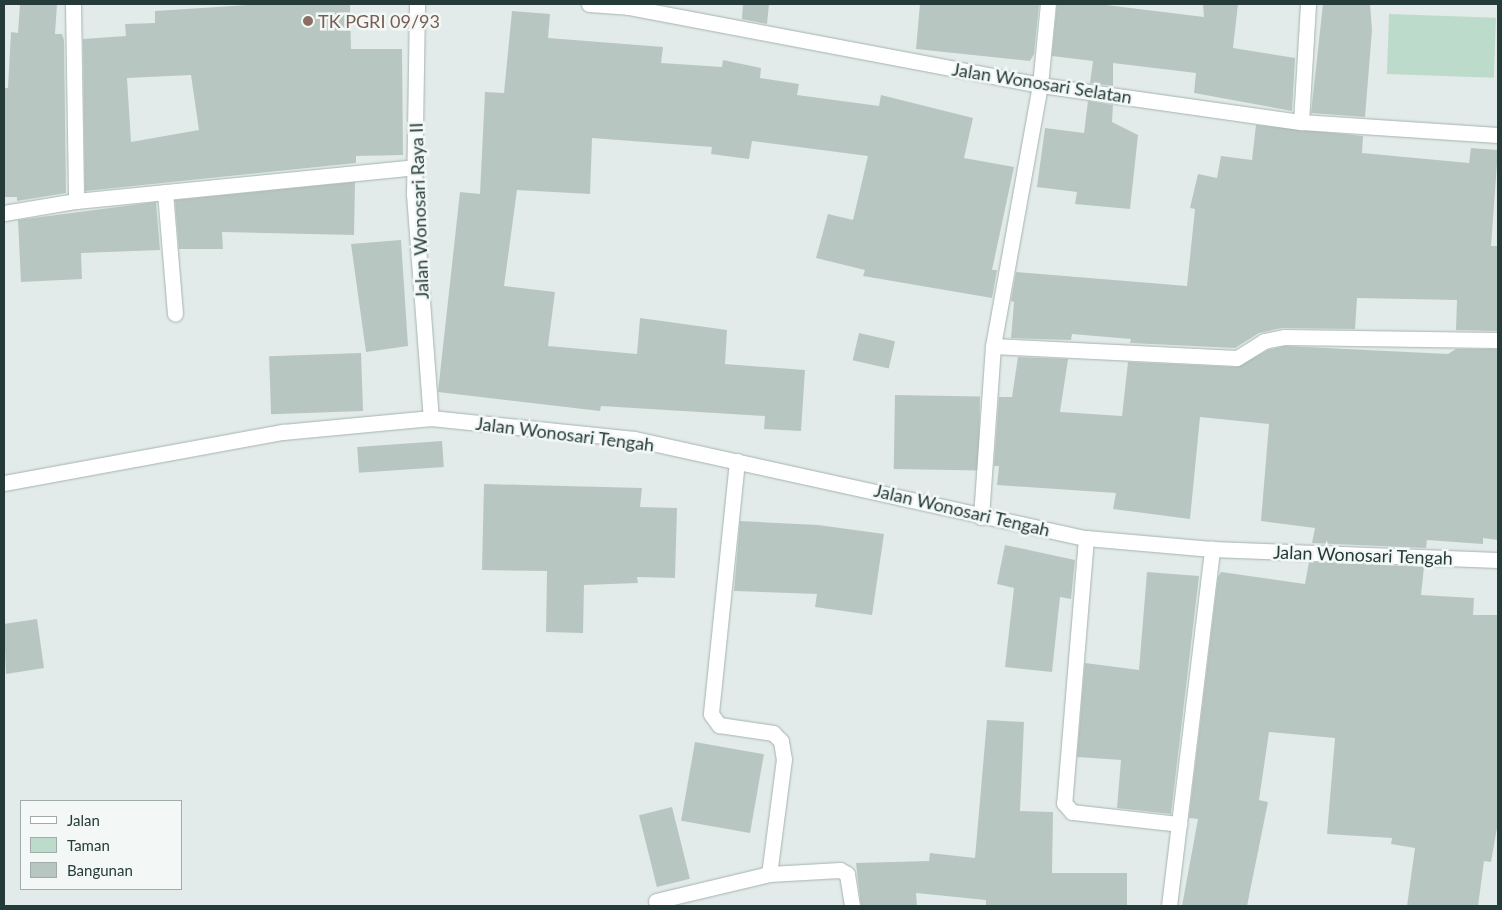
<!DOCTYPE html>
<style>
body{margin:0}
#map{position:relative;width:1502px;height:910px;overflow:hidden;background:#e2ebe9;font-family:Lato,sans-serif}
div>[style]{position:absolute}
.green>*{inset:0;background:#bddbca;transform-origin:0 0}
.building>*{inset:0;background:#b8c6c2;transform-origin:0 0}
.roads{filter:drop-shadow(0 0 1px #a5b3b1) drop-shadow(0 0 1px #a5b3b1)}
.street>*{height:15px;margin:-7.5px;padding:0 7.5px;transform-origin:7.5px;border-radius:7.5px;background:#fff}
.dots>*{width:14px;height:14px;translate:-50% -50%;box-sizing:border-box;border:2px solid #f3f8f6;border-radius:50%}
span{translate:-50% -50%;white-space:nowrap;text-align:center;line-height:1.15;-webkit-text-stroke:5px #f3f8f6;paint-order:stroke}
.education-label{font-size:18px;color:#785e54}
.left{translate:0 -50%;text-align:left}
.street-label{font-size:18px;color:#243b39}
.frame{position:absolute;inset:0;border:5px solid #243b39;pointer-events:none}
.legend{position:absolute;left:20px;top:800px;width:162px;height:90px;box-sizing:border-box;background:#f3f8f6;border:1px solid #a0acaa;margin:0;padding:6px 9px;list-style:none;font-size:15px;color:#243b39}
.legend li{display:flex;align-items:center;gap:10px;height:25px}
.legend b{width:25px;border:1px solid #a0acaa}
</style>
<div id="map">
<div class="green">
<div style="left:1389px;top:14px;width:107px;height:60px;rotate:2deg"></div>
</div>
<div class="building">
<div style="clip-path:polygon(20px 4px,57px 4px,55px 34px,62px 34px,64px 40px,66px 193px,17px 201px,17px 197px,4px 197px,4px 88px,8px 88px,11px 32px,18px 33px)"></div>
<div style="clip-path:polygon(evenodd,265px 4px,350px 4px,351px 49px,402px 49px,403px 155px,356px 156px,356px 163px,85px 191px,83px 39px,126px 36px,125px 24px,155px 23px,155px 11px,265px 4px,191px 75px,199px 130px,131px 142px,127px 78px,191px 75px)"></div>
<div style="clip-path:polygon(743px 4px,769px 4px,767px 24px,742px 19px)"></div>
<div style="clip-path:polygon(920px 4px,1039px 4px,1034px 54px,1030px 61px,916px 49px)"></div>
<div style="clip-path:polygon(1057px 4px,1098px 4px,1204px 17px,1203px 4px,1238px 4px,1233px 48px,1295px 58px,1292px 111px,1194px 93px,1196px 73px,1113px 63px,1113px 86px,1090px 83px,1093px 61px,1052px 56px)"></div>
<div style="clip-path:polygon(1323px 4px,1370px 4px,1372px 30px,1365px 117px,1311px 113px)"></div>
<div style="clip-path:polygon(512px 11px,550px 14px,548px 38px,663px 47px,661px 63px,722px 67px,723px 60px,761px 68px,760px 78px,799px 84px,797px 95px,879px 106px,881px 95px,973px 118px,964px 158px,1014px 167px,992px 270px,997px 270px,992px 298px,863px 276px,865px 270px,816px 258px,828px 214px,853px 220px,868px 156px,752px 141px,749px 159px,711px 154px,712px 147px,592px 138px,590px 194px,517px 190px,504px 286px,555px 292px,548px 346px,637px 354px,640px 318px,727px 330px,725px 364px,805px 370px,801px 431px,764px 429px,765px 416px,601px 406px,600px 411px,438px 392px,460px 192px,480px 194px,485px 92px,504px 93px)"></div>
<div style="clip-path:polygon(1088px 101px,1113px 105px,1112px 122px,1138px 135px,1130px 209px,1075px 204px,1077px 192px,1037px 187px,1045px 128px,1084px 133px)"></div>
<div style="clip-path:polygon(1256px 125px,1363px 136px,1362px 153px,1469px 163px,1471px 148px,1498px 150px,1491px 246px,1498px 246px,1498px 331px,1456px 330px,1457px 300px,1357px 298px,1355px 329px,1282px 328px,1259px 333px,1235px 348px,1130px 343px,1131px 339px,1072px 334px,1071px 340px,1011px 338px,1014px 302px,1011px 301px,1016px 272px,1187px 286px,1195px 209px,1190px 208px,1198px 174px,1217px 178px,1221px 156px,1252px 160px)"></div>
<div style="clip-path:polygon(355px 182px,354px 235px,222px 232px,223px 249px,179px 249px,175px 200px)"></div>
<div style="clip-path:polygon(156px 202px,160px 250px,81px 253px,82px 279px,21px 282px,18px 220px)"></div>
<div style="clip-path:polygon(401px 240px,408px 346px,366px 352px,351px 244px)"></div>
<div style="left:859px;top:333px;width:37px;height:28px;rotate:13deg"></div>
<div style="clip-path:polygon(1285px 346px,1448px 354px,1456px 349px,1498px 349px,1498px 540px,1483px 538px,1483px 544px,1427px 540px,1426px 548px,1312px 543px,1315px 528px,1261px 521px,1269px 424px,1200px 417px,1190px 519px,1113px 509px,1116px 493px,997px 485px,999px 466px,994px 466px,999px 397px,1012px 397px,1018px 357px,1068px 359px,1060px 412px,1122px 416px,1128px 362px,1237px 367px,1268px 350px)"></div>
<div style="left:361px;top:353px;width:58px;height:92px;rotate:88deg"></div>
<div style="left:895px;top:395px;width:85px;height:74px;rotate:1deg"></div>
<div style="left:442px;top:441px;width:26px;height:85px;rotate:86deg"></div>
<div style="clip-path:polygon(484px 484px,642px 488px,640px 507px,677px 508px,675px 578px,637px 577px,638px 583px,584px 585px,583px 633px,546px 632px,547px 571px,482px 570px)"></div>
<div style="clip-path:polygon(740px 521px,818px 525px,884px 534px,872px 615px,815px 607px,817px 594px,734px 591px)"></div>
<div style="clip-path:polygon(1005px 545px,1075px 560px,1071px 599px,1060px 597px,1052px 672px,1005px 667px,1014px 588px,997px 584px)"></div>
<div style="clip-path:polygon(1309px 562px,1424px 567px,1421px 595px,1474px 598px,1473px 615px,1498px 615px,1498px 822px,1491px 862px,1484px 861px,1478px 906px,1407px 906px,1415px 848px,1391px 844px,1392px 838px,1327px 834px,1335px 738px,1269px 732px,1259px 800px,1268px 802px,1247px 906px,1182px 906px,1198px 819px,1189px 818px,1218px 577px,1221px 572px,1305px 584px)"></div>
<div style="clip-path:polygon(1147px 572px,1199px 576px,1171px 814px,1117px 808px,1121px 760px,1077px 757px,1085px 663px,1139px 670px)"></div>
<div style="clip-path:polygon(37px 619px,44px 668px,6px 674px,4px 624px)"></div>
<div style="clip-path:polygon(987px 720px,1024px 722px,1020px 811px,1053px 812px,1052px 873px,1127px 873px,1127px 906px,986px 906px,986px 900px,916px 893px,917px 906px,861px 906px,856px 863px,929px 861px,930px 853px,975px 858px)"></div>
<div style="left:695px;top:742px;width:70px;height:80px;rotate:10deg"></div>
<div style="left:672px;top:807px;width:74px;height:34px;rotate:76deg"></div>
</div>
<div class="roads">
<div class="street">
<div style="left:73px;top:4px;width:197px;rotate:89.1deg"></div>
<div style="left:417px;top:4px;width:190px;rotate:90.9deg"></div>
<div style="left:414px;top:194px;width:225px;rotate:85.7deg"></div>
<div style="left:589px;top:4px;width:39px;rotate:4deg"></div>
<div style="left:628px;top:7px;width:419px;rotate:10.7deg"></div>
<div style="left:1040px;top:85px;width:264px;rotate:8.1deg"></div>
<div style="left:1301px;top:122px;width:197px;rotate:3.8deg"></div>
<div style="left:1301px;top:122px;width:118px;rotate:-86.6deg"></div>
<div style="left:165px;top:192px;width:122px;rotate:85.3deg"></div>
<div style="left:4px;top:213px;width:73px;rotate:-9.5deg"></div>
<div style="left:76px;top:201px;width:340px;rotate:-5.7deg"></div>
<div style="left:993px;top:346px;width:244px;rotate:2.8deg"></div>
<div style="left:1237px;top:358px;width:32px;rotate:-32deg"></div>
<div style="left:1264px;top:341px;width:20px;rotate:-11deg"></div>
<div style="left:1284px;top:337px;width:214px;rotate:0.8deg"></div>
<div style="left:737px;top:461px;width:254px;rotate:95.9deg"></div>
<div style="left:711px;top:714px;width:14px;rotate:54deg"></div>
<div style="left:719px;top:725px;width:55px;rotate:8.4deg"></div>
<div style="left:773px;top:733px;width:11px;rotate:45deg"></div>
<div style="left:781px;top:741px;width:18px;rotate:81deg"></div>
<div style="left:784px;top:759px;width:116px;rotate:97.4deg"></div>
<div style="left:4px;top:483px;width:284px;rotate:-10.4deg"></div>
<div style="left:283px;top:432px;width:149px;rotate:-5.4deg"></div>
<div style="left:431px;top:418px;width:204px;rotate:5.9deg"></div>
<div style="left:634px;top:439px;width:463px;rotate:12.4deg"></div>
<div style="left:1086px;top:538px;width:126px;rotate:5deg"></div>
<div style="left:1212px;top:549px;width:286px;rotate:2.2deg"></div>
<div style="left:981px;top:517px;width:171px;rotate:-86deg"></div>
<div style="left:993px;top:346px;width:265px;rotate:-79.8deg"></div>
<div style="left:1040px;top:85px;width:81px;rotate:-84.4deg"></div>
<div style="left:1086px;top:538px;width:266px;rotate:94.7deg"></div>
<div style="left:1064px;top:803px;width:12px;rotate:48deg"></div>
<div style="left:1072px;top:812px;width:108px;rotate:6.4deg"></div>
<div style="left:656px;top:901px;width:116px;rotate:-13.4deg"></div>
<div style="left:769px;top:874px;width:71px;rotate:-3.2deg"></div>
<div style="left:840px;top:870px;width:8px;rotate:30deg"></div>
<div style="left:847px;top:874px;width:32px;rotate:81deg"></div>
<div style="left:1169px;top:906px;width:360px;rotate:-83.1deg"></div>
</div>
</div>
<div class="dots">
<div style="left:308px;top:21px;background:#8d6e63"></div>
</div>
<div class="education-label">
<span class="left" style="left:318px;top:21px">TK PGRI 09/93</span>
</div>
<div class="street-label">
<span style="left:1042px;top:83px;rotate:9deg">Jalan Wonosari Selatan</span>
<span style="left:419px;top:211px;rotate:-92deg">Jalan Wonosari Raya II</span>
<span style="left:565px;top:434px;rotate:7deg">Jalan Wonosari Tengah</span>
<span style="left:962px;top:510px;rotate:13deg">Jalan Wonosari Tengah</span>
<span style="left:1363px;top:555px;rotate:2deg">Jalan Wonosari Tengah</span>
</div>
<div class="frame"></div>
<ul class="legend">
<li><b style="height:6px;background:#fff"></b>Jalan</li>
<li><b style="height:14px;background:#bddbca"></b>Taman</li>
<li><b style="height:14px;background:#b8c6c2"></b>Bangunan</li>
</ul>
</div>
